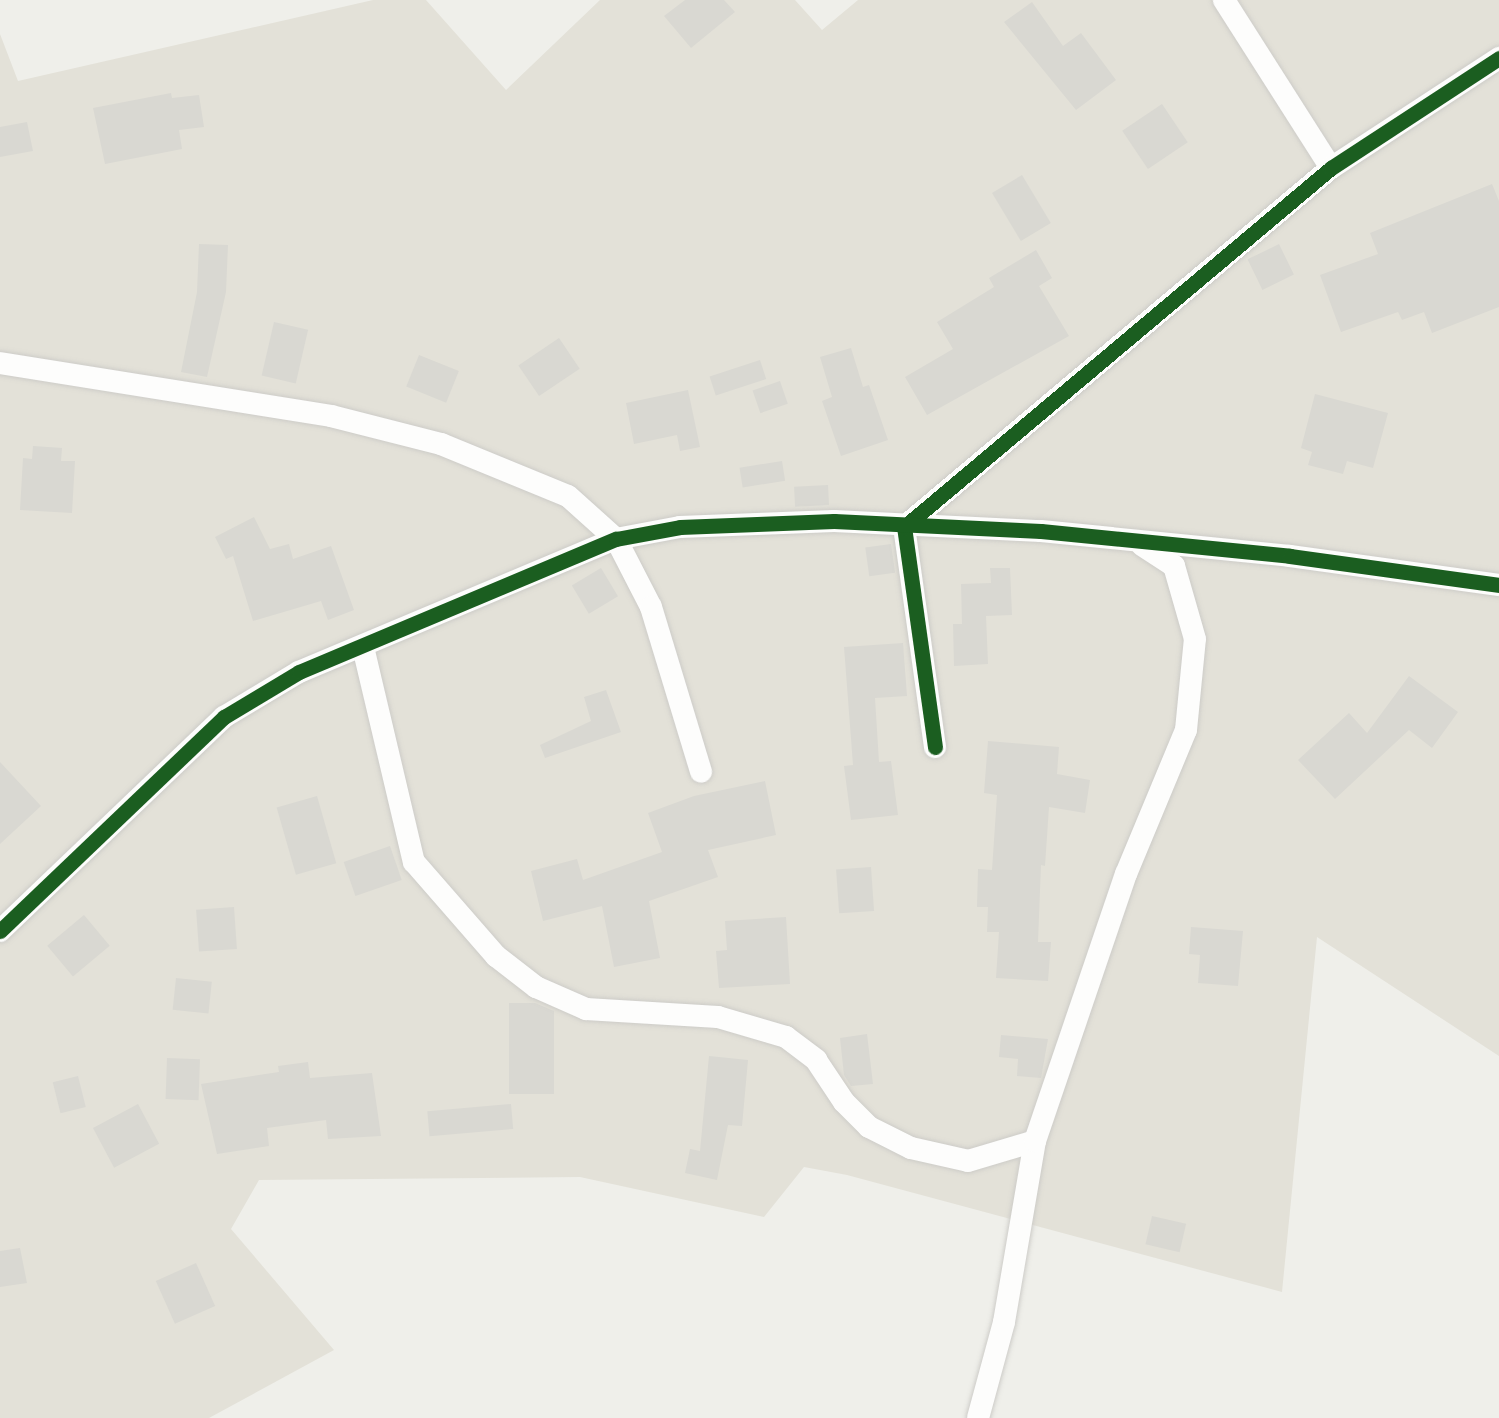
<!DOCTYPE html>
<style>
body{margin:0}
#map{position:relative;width:1499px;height:1418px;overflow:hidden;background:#efefea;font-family:Overpass,sans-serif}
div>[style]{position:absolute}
.residential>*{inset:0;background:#e3e1d8}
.building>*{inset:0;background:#d9d8d2;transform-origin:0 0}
.roads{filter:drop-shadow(0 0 2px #cdccc8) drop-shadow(0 0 2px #cdccc8)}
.minor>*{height:22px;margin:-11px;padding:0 11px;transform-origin:11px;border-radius:11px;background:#fdfdfc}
.cycleway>*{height:15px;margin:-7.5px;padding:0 7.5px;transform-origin:7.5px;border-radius:7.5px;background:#1b5e20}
span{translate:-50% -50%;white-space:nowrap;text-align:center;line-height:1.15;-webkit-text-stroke:8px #fff;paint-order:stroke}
</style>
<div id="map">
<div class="residential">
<div style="clip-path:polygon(373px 0,426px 0,506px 90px,600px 0,795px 0,822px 30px,858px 0,1499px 0,1499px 1056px,1317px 937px,1282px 1292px,847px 1175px,804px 1167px,764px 1217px,580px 1177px,259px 1180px,231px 1229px,334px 1350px,209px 1418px,0 1418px,0 34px,18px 81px)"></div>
</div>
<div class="building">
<div style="clip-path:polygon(685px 0,724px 0,735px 12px,691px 48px,664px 16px)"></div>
<div style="clip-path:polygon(1032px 2px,1063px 46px,1081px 33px,1116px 80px,1076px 110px,1004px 22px)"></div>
<div style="clip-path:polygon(171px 93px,172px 98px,199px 95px,204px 127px,179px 130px,182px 149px,105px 164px,93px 108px)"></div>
<div style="left:1162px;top:104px;width:46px;height:48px;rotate:56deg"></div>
<div style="clip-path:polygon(27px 122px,33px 151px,0 157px,0 127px)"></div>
<div style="left:1022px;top:175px;width:56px;height:35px;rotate:59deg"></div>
<div style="clip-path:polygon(1492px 184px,1499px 201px,1499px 307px,1432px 333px,1424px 312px,1402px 320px,1398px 312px,1341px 332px,1320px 275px,1378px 254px,1370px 233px)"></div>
<div style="clip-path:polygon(199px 244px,228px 245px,226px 292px,207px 377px,181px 372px,197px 292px)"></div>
<div style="left:1279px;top:244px;width:34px;height:35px;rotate:64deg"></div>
<div style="clip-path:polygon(1036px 250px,1052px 278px,1039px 286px,1069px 336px,927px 415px,905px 377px,953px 349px,937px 322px,994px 287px,989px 278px)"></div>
<div style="left:274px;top:322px;width:35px;height:55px;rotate:13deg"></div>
<div style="left:559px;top:338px;width:37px;height:49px;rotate:56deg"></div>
<div style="clip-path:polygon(851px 348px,863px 387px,869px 385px,888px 440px,841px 456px,822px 401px,832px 397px,820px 357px)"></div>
<div style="left:419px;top:355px;width:43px;height:34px;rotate:22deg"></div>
<div style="left:760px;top:360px;width:20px;height:53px;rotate:72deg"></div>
<div style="left:780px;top:381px;width:24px;height:29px;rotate:71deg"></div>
<div style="clip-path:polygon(688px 390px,700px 447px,680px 451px,677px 435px,634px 444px,626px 403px)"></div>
<div style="clip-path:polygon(1315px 394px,1388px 413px,1373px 468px,1347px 461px,1343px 474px,1308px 465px,1312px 452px,1301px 448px)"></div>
<div style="clip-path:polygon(33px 446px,62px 448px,61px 461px,75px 461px,72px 513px,20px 510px,23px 458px,32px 459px)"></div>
<div style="left:782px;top:461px;width:20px;height:43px;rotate:81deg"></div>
<div style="left:828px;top:485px;width:20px;height:34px;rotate:87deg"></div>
<div style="clip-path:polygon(254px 517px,270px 549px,289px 544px,293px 559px,331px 546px,354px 610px,328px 620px,321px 601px,253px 621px,233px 556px,226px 559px,215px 537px)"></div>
<div style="left:891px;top:544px;width:29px;height:26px;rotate:82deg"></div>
<div style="left:601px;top:568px;width:33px;height:34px;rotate:59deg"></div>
<div style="clip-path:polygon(990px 568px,1010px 568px,1012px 615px,986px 616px,988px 664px,954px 666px,953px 624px,962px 624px,961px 584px,991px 583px)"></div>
<div style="clip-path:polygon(903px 643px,907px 696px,875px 698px,879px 762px,891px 761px,898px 815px,851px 820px,844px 766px,853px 765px,844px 647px)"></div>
<div style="clip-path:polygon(1409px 676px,1458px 712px,1432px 748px,1409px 730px,1335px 799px,1298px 760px,1349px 713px,1367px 733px)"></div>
<div style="clip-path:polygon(606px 690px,621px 732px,545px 758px,540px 745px,591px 721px,584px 697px)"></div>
<div style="clip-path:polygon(988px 741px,1059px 747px,1057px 774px,1090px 780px,1085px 813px,1049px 807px,1045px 866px,1041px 865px,1038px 942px,1051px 942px,1048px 981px,996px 978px,999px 932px,987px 932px,988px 907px,977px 907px,978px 869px,992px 870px,997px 795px,984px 793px)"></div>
<div style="clip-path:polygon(0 762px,41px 806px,0 844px)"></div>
<div style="clip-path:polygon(765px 781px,776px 835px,708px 850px,718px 877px,649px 901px,660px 958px,614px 967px,602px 906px,543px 921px,531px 871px,577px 859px,583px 880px,662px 852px,648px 813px,694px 796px)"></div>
<div style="left:317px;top:796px;width:70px;height:42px;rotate:74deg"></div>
<div style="left:390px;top:846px;width:36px;height:49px;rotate:71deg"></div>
<div style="left:871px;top:867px;width:44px;height:35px;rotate:86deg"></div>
<div style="left:234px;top:907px;width:42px;height:38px;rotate:86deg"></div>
<div style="left:84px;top:915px;width:40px;height:48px;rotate:50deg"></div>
<div style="clip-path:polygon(786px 917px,790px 984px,719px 988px,716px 951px,727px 950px,725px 921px)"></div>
<div style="clip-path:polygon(1191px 927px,1243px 931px,1238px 986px,1198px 983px,1200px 955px,1189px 954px)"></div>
<div style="left:176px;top:978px;width:36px;height:32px;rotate:6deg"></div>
<div style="clip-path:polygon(509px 1003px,535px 1003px,554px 1011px,554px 1094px,509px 1094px)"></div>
<div style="clip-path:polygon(867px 1034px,873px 1084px,851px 1086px,844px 1075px,840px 1038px)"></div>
<div style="clip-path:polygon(1001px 1035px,1048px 1039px,1041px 1078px,1017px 1076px,1018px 1059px,999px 1057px)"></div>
<div style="clip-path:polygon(709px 1056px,748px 1060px,742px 1126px,728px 1125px,717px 1180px,685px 1173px,690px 1149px,700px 1151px)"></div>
<div style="left:167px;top:1058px;width:33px;height:41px;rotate:2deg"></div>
<div style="clip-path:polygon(308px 1062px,310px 1078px,372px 1073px,381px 1136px,328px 1139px,326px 1120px,267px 1128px,269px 1146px,217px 1154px,201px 1084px,279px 1072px,278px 1066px)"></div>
<div style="left:78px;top:1076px;width:32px;height:26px;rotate:76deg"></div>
<div style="left:138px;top:1104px;width:45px;height:51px;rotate:62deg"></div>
<div style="left:511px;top:1104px;width:25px;height:84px;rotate:85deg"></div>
<div style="left:1152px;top:1216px;width:35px;height:29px;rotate:13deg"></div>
<div style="clip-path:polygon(20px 1248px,27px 1283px,0 1287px,0 1251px)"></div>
<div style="left:196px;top:1263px;width:47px;height:44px;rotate:66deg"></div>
</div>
<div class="roads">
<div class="minor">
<div style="left:1224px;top:0;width:199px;rotate:57.5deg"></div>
<div style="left:0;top:363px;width:335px;rotate:9.1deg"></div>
<div style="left:331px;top:416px;width:114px;rotate:14.3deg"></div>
<div style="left:441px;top:444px;width:137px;rotate:22.3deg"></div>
<div style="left:568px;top:496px;width:64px;rotate:41.9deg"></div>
<div style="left:616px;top:539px;width:76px;rotate:62.8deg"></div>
<div style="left:651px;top:607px;width:172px;rotate:73.1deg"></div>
<div style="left:363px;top:647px;width:221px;rotate:76.7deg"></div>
<div style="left:414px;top:862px;width:125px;rotate:48.9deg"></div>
<div style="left:496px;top:956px;width:51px;rotate:37.8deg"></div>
<div style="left:536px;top:987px;width:55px;rotate:23.7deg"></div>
<div style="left:586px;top:1009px;width:132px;rotate:3.5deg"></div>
<div style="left:718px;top:1017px;width:71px;rotate:16.4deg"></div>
<div style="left:786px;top:1037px;width:38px;rotate:37deg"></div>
<div style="left:816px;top:1060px;width:50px;rotate:56.3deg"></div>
<div style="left:844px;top:1102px;width:35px;rotate:45deg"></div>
<div style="left:869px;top:1127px;width:47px;rotate:26.6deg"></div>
<div style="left:911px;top:1148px;width:58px;rotate:12.8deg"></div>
<div style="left:968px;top:1161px;width:70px;rotate:-16.6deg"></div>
<div style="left:935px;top:747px;width:222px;rotate:-98deg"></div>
<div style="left:904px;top:527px;width:558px;rotate:-40.06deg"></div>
<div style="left:1331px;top:168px;width:201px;rotate:-33.2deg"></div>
<div style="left:0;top:931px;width:310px;rotate:-43.7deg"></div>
<div style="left:224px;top:717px;width:87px;rotate:-31deg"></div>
<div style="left:299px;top:672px;width:344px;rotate:-22.8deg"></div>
<div style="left:616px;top:539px;width:65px;rotate:-10.6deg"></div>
<div style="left:680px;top:527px;width:154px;rotate:-2.2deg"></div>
<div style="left:834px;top:521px;width:207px;rotate:2.8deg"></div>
<div style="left:1041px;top:531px;width:250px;rotate:5.7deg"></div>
<div style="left:1290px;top:556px;width:211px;rotate:7.9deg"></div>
<div style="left:978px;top:1418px;width:99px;rotate:-74.8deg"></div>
<div style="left:1004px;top:1322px;width:184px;rotate:-80.3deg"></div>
<div style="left:1035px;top:1141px;width:282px;rotate:-71.2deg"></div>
<div style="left:1126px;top:874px;width:156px;rotate:-67.4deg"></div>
<div style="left:1186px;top:730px;width:91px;rotate:-84.4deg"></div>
<div style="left:1195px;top:639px;width:76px;rotate:-106deg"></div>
<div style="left:1174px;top:566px;width:38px;rotate:-147deg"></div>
</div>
</div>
<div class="cycleway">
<div style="left:935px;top:747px;width:222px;rotate:-98deg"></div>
<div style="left:904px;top:527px;width:558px;rotate:-40.06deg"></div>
<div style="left:1331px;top:168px;width:201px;rotate:-33.2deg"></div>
<div style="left:0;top:931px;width:310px;rotate:-43.7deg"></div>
<div style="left:224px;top:717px;width:87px;rotate:-31deg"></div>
<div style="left:299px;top:672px;width:344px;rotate:-22.8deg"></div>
<div style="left:616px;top:539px;width:65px;rotate:-10.6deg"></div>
<div style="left:680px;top:527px;width:154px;rotate:-2.2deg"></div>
<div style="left:834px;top:521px;width:207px;rotate:2.8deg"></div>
<div style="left:1041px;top:531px;width:250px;rotate:5.7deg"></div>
<div style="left:1290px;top:556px;width:211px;rotate:7.9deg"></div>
</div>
</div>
